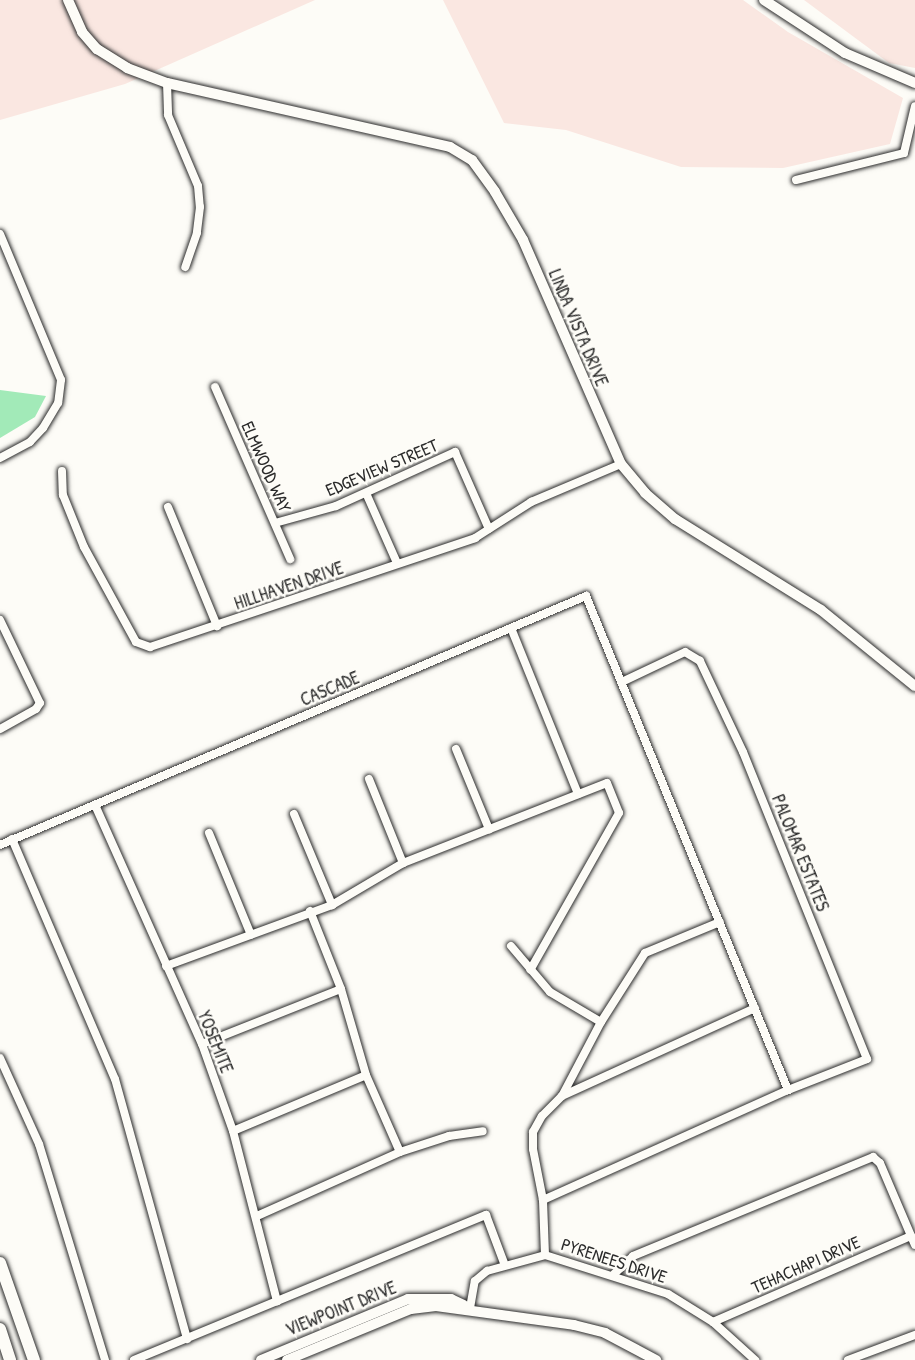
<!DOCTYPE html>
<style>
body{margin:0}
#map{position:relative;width:915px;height:1360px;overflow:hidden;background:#fdfcf7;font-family:"Patrick Hand",sans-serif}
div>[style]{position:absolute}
.built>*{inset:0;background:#fae7e1}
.green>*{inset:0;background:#a2eab8}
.roads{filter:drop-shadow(0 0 2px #2b2b2b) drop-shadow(0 0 2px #2b2b2b)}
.minor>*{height:8px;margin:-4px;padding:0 4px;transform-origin:4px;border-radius:4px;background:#fdfcf7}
.tertiary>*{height:10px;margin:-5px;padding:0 5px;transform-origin:5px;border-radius:5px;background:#fdfcf7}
.secondary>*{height:10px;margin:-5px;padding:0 5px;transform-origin:5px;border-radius:5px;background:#fdfcf7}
.primary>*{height:12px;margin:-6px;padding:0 6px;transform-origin:6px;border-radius:6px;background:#fdfcf7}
span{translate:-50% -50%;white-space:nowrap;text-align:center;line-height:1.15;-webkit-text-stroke:5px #fdfcf7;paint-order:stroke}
.street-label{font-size:18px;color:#2b2b2b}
</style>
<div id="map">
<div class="built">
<div style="clip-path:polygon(0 0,315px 0,125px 84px,0 120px)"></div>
<div style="clip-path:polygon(443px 0,743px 0,788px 32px,903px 98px,890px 144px,783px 168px,681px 167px,566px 130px,504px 123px)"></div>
<div style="clip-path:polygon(804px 0,915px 0,915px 68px,889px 63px)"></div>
</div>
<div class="green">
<div style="clip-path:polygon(0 390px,46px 396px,35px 417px,0 438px)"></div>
</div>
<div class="roads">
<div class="minor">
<div style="left:167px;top:83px;width:32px;rotate:88deg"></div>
<div style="left:168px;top:115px;width:77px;rotate:67.1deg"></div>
<div style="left:198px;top:186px;width:21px;rotate:85deg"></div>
<div style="left:200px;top:207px;width:26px;rotate:97deg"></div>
<div style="left:197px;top:233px;width:36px;rotate:109deg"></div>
<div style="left:796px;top:180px;width:111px;rotate:-14deg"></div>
<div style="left:904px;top:153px;width:48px;rotate:-76.8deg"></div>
<div style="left:0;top:234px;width:158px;rotate:67.3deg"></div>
<div style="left:61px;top:380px;width:23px;rotate:97deg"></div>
<div style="left:58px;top:403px;width:29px;rotate:121deg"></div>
<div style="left:43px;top:428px;width:19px;rotate:133deg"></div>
<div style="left:30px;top:442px;width:34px;rotate:152deg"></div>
<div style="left:215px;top:387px;width:188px;rotate:66.4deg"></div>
<div style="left:62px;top:471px;width:24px;rotate:88deg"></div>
<div style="left:63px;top:495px;width:56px;rotate:68deg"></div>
<div style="left:84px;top:547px;width:108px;rotate:61.3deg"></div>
<div style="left:136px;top:642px;width:15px;rotate:20deg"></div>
<div style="left:150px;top:647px;width:343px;rotate:-18.5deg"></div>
<div style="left:475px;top:538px;width:67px;rotate:-32.7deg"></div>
<div style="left:531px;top:502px;width:98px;rotate:-22.9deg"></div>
<div style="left:366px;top:493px;width:77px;rotate:66.1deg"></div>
<div style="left:168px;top:507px;width:129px;rotate:67.6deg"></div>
<div style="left:275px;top:523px;width:63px;rotate:-15.6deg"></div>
<div style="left:336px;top:506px;width:131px;rotate:-24.4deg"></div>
<div style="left:455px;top:452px;width:84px;rotate:66.2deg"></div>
<div style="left:0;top:620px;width:92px;rotate:64.3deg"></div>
<div style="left:40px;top:703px;width:7px;rotate:124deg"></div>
<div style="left:36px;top:709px;width:41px;rotate:150.9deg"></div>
<div style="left:511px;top:628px;width:179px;rotate:68deg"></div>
<div style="left:456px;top:749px;width:87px;rotate:67.6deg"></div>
<div style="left:369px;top:779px;width:91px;rotate:68deg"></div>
<div style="left:95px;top:805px;width:262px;rotate:65.9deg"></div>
<div style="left:202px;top:1044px;width:92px;rotate:70.4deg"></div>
<div style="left:233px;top:1131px;width:176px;rotate:75.5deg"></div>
<div style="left:294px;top:814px;width:99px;rotate:67.3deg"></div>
<div style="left:209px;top:833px;width:110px;rotate:67.6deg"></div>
<div style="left:12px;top:839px;width:261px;rotate:66.8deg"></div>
<div style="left:115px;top:1079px;width:270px;rotate:74.5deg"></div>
<div style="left:0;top:845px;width:637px;rotate:-23.02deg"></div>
<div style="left:586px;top:596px;width:534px;rotate:67.76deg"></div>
<div style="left:310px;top:911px;width:84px;rotate:68.3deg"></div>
<div style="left:341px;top:989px;width:90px;rotate:73.8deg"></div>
<div style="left:366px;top:1075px;width:84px;rotate:66.2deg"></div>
<div style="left:511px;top:946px;width:60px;rotate:49.7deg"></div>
<div style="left:550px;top:992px;width:59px;rotate:30.5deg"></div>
<div style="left:166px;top:966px;width:177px;rotate:-20.2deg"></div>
<div style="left:332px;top:905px;width:82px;rotate:-30.6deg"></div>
<div style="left:403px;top:863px;width:219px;rotate:-21.4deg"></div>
<div style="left:607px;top:783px;width:32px;rotate:68deg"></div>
<div style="left:619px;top:813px;width:180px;rotate:119.5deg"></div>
<div style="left:202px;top:1044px;width:149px;rotate:-21.6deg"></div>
<div style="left:0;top:1058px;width:94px;rotate:65.6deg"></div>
<div style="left:39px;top:1144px;width:226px;rotate:73deg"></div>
<div style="left:562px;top:1096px;width:84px;rotate:-62.2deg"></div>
<div style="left:601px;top:1022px;width:82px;rotate:-57.5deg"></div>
<div style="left:645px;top:953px;width:81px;rotate:-22.5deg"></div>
<div style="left:233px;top:1131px;width:144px;rotate:-22.8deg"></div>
<div style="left:543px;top:1200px;width:269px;rotate:-24.2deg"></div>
<div style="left:788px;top:1090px;width:85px;rotate:-21.4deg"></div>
<div style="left:867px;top:1059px;width:331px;rotate:-112deg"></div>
<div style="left:743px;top:752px;width:101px;rotate:-115.3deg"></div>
<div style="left:700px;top:661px;width:17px;rotate:-149deg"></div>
<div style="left:685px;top:652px;width:68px;rotate:154.6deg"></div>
<div style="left:257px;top:1216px;width:157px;rotate:-24.1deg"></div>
<div style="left:400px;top:1152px;width:52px;rotate:-18.1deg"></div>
<div style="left:449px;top:1136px;width:34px;rotate:-8deg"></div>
<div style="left:545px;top:1255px;width:55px;rotate:-92.1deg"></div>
<div style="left:543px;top:1200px;width:52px;rotate:-101.1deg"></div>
<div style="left:533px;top:1149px;width:17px;rotate:-90deg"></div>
<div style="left:533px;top:1132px;width:18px;rotate:-61deg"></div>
<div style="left:542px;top:1116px;width:28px;rotate:-45deg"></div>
<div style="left:562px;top:1096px;width:212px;rotate:-24.5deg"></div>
<div style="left:614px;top:1274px;width:26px;rotate:-43deg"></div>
<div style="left:633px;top:1256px;width:260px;rotate:-22.4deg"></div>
<div style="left:873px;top:1157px;width:9px;rotate:41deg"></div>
<div style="left:880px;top:1163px;width:89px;rotate:66.9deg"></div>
<div style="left:470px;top:1308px;width:27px;rotate:-80deg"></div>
<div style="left:475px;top:1281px;width:16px;rotate:-40deg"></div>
<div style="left:487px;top:1271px;width:60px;rotate:-15.4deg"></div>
<div style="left:545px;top:1255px;width:129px;rotate:17.6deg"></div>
<div style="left:668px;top:1294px;width:53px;rotate:31.9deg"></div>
<div style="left:713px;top:1322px;width:57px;rotate:42.1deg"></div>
<div style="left:713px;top:1322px;width:216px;rotate:-23.5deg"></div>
<div style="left:134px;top:1360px;width:381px;rotate:-22.4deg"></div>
<div style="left:486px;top:1215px;width:51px;rotate:69.4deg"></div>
<div style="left:848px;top:1360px;width:72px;rotate:-20.5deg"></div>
</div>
<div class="tertiary">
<div style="left:68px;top:0;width:35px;rotate:66deg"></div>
<div style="left:82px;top:32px;width:23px;rotate:49deg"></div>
<div style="left:97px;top:49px;width:36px;rotate:32deg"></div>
<div style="left:127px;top:68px;width:43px;rotate:20.6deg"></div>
<div style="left:167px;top:83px;width:290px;rotate:12.7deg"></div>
<div style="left:450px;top:147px;width:26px;rotate:31deg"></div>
<div style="left:472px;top:160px;width:39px;rotate:54deg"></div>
<div style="left:495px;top:192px;width:56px;rotate:59.7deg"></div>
<div style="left:523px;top:240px;width:244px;rotate:66.4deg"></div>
<div style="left:621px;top:464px;width:38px;rotate:50deg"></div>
<div style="left:645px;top:493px;width:40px;rotate:41deg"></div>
<div style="left:675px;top:519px;width:172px;rotate:31.9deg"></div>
<div style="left:821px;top:610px;width:121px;rotate:39deg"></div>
<div style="left:261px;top:1360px;width:159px;rotate:-22.5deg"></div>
<div style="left:408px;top:1299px;width:43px"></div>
<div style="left:451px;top:1299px;width:14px;rotate:25deg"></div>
<div style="left:287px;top:1360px;width:134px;rotate:-22.4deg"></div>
<div style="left:411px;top:1309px;width:25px;rotate:-7deg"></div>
<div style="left:436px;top:1306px;width:139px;rotate:7.8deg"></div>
<div style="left:574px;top:1325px;width:32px;rotate:14deg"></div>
<div style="left:605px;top:1333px;width:58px;rotate:27.9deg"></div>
</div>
<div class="secondary">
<div style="left:764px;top:0;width:97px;rotate:33.2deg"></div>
<div style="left:845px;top:53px;width:76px;rotate:23.2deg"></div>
</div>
<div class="primary">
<div style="left:0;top:1263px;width:103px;rotate:70.7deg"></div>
<div style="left:0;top:1329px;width:33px;rotate:72deg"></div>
</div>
</div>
<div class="street-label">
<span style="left:578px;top:328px;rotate:67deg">LINDA VISTA DRIVE</span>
<span style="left:266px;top:467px;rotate:66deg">ELMWOOD WAY</span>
<span style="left:382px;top:468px;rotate:-23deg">EDGEVIEW STREET</span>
<span style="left:289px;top:586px;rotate:-19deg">HILLHAVEN DRIVE</span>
<span style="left:330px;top:689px;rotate:-23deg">CASCADE</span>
<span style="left:800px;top:853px;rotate:68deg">PALOMAR ESTATES</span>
<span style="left:215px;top:1042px;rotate:68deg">YOSEMITE</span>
<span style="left:614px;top:1261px;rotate:18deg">PYRENEES DRIVE</span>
<span style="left:806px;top:1265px;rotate:-24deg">TEHACHAPI DRIVE</span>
<span style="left:341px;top:1309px;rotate:-22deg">VIEWPOINT DRIVE</span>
</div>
</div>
